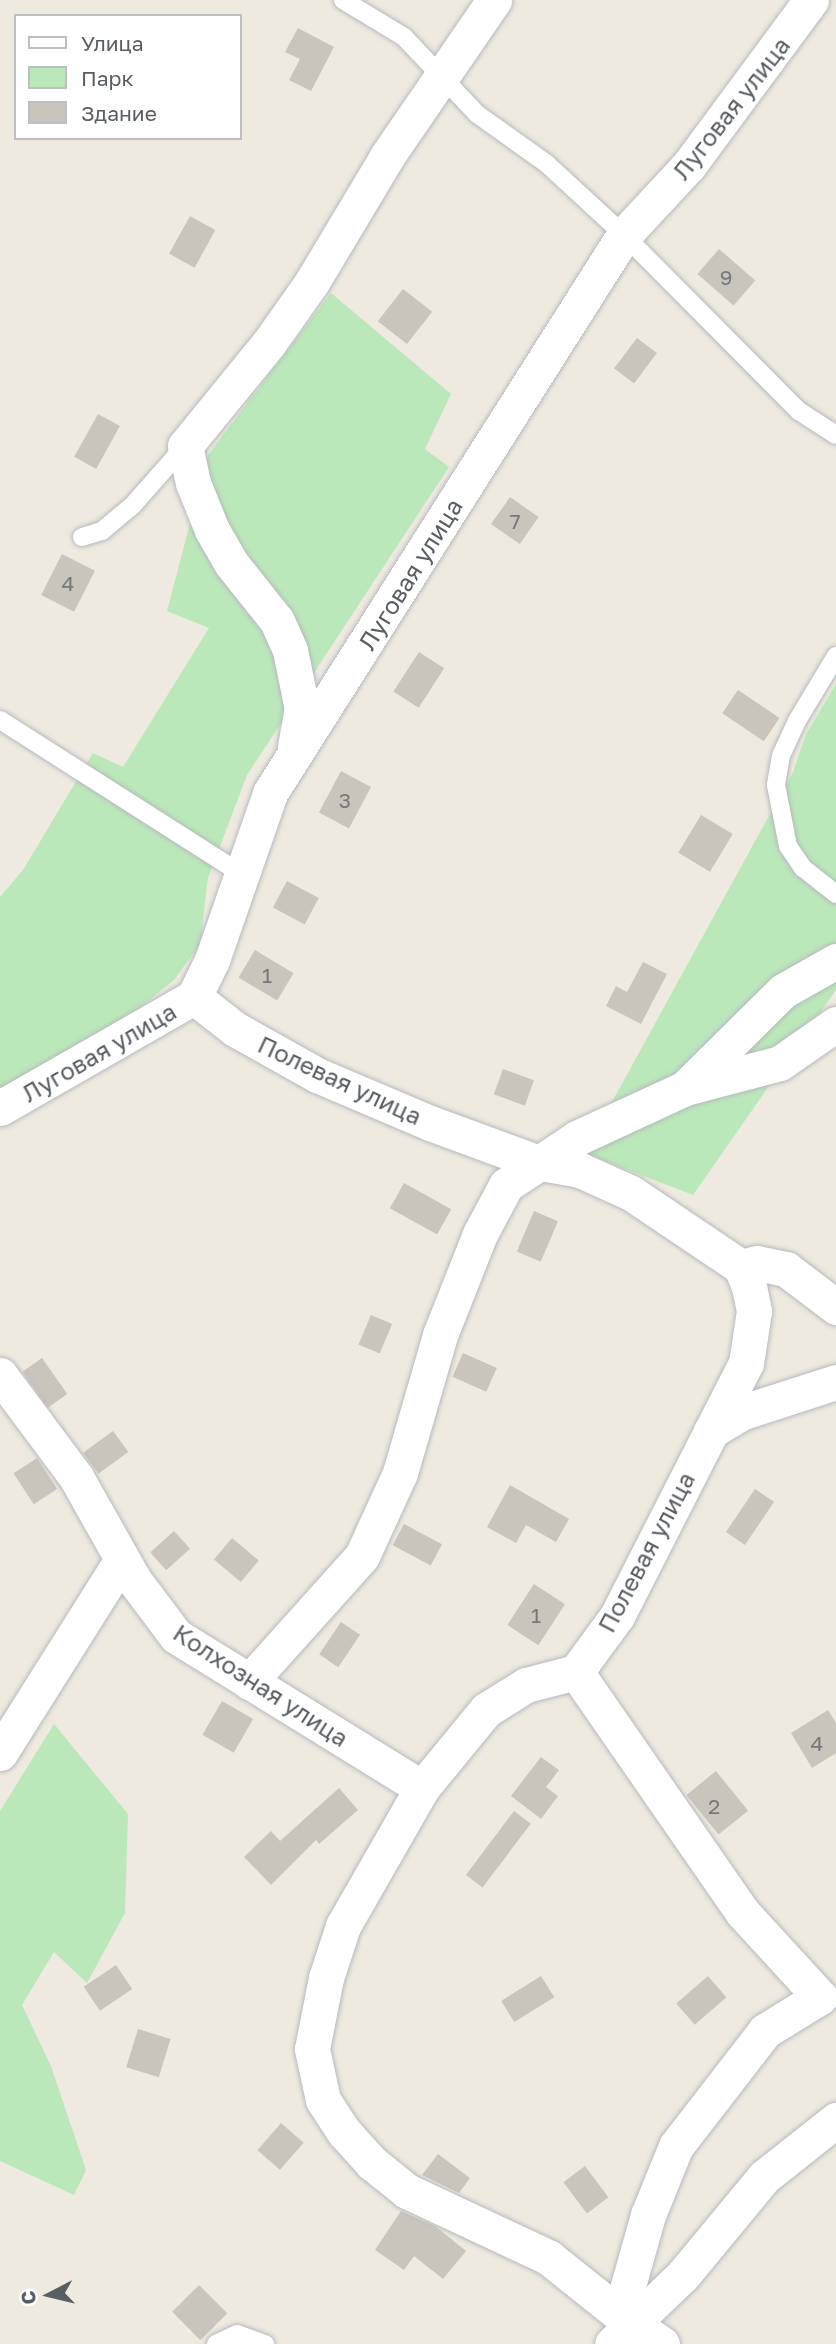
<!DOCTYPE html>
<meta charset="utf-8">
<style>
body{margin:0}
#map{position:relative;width:836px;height:2344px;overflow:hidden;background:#eeeae0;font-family:"Golos Text",sans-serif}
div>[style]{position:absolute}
.green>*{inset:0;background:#bbe8ba}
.building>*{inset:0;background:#c9c5bd;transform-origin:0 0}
.roads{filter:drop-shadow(0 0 2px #b6b9be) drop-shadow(0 0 2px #b6b9be)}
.service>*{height:18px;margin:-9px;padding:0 9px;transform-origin:9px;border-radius:9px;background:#fff}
.minor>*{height:35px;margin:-17.5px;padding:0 17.5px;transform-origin:17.5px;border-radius:17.5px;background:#fff}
span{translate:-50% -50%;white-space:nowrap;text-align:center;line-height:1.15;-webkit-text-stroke:5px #fff;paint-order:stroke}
.number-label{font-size:21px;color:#75787a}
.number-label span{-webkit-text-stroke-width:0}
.street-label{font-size:24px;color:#595e63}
.legend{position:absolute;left:14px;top:14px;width:228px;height:126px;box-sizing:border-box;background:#fff;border:2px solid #bdbfc1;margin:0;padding:9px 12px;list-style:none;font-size:21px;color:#595e63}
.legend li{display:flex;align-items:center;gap:14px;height:35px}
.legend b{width:35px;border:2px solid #bdbfc1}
.north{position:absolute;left:14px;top:2260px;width:70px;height:70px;-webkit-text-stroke:5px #fff;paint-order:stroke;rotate:263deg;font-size:19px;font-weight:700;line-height:28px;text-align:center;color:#595e63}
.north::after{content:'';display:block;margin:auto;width:24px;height:32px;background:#595e63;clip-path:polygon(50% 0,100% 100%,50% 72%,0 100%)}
</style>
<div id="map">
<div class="green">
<div style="clip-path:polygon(331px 293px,451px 394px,425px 449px,449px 467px,247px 775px,208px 878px,200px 944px,174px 980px,110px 1032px,0 1088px,0 897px,23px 870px,93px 753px,123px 767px,209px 628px,167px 611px,208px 455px)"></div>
<div style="clip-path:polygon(836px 684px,836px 990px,693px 1195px,584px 1153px,793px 772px,806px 734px)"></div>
<div style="clip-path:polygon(54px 1724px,128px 1814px,125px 1913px,87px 1983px,54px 1952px,22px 2005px,51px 2066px,86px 2170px,74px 2195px,0 2161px,0 1811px)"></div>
</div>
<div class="building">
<div style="clip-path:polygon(298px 28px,334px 47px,311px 91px,289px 80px,300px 59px,285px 52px)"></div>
<div style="left:190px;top:216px;width:29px;height:43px;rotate:29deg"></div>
<div style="left:719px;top:249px;width:48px;height:33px;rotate:41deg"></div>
<div style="left:403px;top:289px;width:37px;height:41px;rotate:38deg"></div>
<div style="left:637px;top:338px;width:25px;height:38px;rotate:37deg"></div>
<div style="left:98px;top:414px;width:25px;height:49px;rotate:29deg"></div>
<div style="left:510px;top:497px;width:35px;height:33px;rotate:35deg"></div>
<div style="left:62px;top:554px;width:37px;height:46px;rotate:27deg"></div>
<div style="left:419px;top:652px;width:30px;height:47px;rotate:33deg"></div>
<div style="left:738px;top:690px;width:50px;height:28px;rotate:34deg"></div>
<div style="left:341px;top:771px;width:34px;height:47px;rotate:28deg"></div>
<div style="left:701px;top:815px;width:37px;height:44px;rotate:31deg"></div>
<div style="left:287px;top:881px;width:36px;height:30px;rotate:28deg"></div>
<div style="left:255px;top:950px;width:45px;height:32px;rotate:31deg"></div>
<div style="clip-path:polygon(643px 962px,667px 974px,641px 1024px,606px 1006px,616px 986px,627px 992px)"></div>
<div style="left:503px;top:1069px;width:33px;height:27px;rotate:20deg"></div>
<div style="left:404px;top:1183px;width:54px;height:29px;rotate:29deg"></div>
<div style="left:534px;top:1211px;width:26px;height:44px;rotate:23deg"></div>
<div style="left:371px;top:1315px;width:23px;height:32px;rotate:23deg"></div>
<div style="left:463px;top:1353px;width:37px;height:26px;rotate:24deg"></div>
<div style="left:42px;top:1358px;width:44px;height:24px;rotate:55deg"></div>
<div style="left:113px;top:1431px;width:26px;height:37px;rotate:54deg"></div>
<div style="left:37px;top:1458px;width:37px;height:28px;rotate:57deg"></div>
<div style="clip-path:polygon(510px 1485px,569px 1519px,556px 1542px,526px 1525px,516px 1543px,487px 1527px)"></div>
<div style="left:755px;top:1489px;width:23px;height:52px;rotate:34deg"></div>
<div style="left:404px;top:1524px;width:43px;height:24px;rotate:28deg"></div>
<div style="left:174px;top:1531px;width:24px;height:32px;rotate:48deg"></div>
<div style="left:232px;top:1538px;width:35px;height:28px;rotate:40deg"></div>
<div style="left:534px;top:1584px;width:37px;height:49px;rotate:33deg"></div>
<div style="left:341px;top:1622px;width:23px;height:39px;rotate:34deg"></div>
<div style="left:222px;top:1701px;width:36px;height:39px;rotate:30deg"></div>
<div style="clip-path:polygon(828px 1710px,836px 1723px,836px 1753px,812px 1768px,791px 1733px)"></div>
<div style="clip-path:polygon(541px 1757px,559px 1770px,546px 1787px,558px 1796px,541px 1819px,511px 1796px)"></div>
<div style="left:716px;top:1771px;width:51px;height:38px;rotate:51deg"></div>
<div style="clip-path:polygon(339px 1788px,358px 1810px,319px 1844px,316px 1840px,271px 1885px,244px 1857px,271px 1831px,280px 1841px)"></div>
<div style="left:514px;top:1811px;width:21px;height:80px;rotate:37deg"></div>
<div style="left:116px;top:1965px;width:29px;height:39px;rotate:56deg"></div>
<div style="left:541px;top:1976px;width:25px;height:47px;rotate:58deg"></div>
<div style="left:708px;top:1976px;width:28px;height:42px;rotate:49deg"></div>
<div style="left:138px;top:2029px;width:34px;height:40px;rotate:17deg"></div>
<div style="left:281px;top:2123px;width:30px;height:36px;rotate:41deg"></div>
<div style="clip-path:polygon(438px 2154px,470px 2178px,459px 2193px,422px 2175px)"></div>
<div style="left:585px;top:2166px;width:39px;height:27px;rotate:53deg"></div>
<div style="clip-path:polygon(401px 2211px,435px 2226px,466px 2251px,443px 2279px,414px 2256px,404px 2270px,375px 2250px)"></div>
<div style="left:199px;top:2285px;width:40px;height:38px;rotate:45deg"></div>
</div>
<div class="roads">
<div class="service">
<div style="left:343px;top:0;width:71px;rotate:31.2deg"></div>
<div style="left:404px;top:37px;width:106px;rotate:46.5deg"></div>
<div style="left:477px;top:114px;width:86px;rotate:35.5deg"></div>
<div style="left:547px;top:164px;width:105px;rotate:42.7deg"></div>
<div style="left:624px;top:235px;width:248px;rotate:45.2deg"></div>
<div style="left:799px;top:411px;width:44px;rotate:33deg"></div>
<div style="left:82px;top:537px;width:21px;rotate:-17deg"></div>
<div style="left:102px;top:531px;width:39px;rotate:-40deg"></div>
<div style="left:132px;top:506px;width:80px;rotate:-48.5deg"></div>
<div style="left:836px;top:656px;width:76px;rotate:121deg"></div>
<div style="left:797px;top:721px;width:38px;rotate:115deg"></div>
<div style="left:781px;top:756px;width:29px;rotate:100deg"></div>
<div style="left:776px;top:785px;width:62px;rotate:78.9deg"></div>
<div style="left:788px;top:846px;width:27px;rotate:56deg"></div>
<div style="left:803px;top:868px;width:42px;rotate:38.2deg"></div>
<div style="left:0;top:720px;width:287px;rotate:32.5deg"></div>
<div style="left:216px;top:2344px;width:23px;rotate:-25deg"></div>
<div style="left:237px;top:2334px;width:30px;rotate:20deg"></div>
</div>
<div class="minor">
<div style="left:295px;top:747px;width:39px;rotate:-80deg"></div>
<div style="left:302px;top:709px;width:60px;rotate:-101.5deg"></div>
<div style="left:290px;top:650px;width:32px;rotate:-114deg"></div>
<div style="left:277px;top:621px;width:74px;rotate:-128.4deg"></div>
<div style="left:231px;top:563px;width:38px;rotate:-120deg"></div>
<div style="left:212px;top:530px;width:51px;rotate:-112deg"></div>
<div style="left:193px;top:483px;width:38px;rotate:-102deg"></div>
<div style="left:185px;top:446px;width:133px;rotate:-50.8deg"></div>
<div style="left:269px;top:343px;width:75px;rotate:-54.8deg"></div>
<div style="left:312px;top:282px;width:148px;rotate:-59.1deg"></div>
<div style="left:388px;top:155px;width:188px;rotate:-55.6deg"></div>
<div style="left:194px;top:997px;width:52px;rotate:38deg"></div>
<div style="left:235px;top:1029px;width:94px;rotate:29.3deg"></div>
<div style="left:317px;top:1075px;width:123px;rotate:23deg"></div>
<div style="left:430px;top:1123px;width:113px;rotate:20.2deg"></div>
<div style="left:536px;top:1162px;width:45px;rotate:10.3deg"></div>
<div style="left:580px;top:1170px;width:56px;rotate:24.3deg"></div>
<div style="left:631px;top:1193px;width:133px;rotate:33.9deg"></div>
<div style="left:741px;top:1267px;width:22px;rotate:68deg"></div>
<div style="left:749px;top:1287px;width:25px;rotate:78deg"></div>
<div style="left:754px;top:1311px;width:53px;rotate:98.7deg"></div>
<div style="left:746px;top:1363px;width:284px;rotate:117deg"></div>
<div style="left:617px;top:1616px;width:69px;rotate:126.2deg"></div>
<div style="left:576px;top:1672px;width:293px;rotate:55.3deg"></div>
<div style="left:743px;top:1913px;width:114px;rotate:47.5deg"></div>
<div style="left:820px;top:1997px;width:65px;rotate:148.3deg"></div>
<div style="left:765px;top:2031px;width:145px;rotate:127.7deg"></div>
<div style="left:676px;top:2146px;width:74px;rotate:112.1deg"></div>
<div style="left:648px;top:2215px;width:103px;rotate:105.8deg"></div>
<div style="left:685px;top:1088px;width:98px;rotate:-14.7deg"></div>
<div style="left:780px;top:1063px;width:68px;rotate:-34.9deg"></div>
<div style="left:0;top:1108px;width:224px;rotate:-29.8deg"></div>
<div style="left:194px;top:997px;width:41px;rotate:-64.1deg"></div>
<div style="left:212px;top:960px;width:177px;rotate:-70.8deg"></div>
<div style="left:270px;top:793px;width:661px;rotate:-57.61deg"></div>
<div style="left:624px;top:235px;width:96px;rotate:-47.1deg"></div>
<div style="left:689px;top:165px;width:205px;rotate:-53.5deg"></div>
<div style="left:741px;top:1267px;width:16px;rotate:-14deg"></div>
<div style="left:757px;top:1263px;width:30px;rotate:12deg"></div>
<div style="left:786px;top:1269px;width:63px;rotate:37.2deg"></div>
<div style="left:0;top:1375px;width:127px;rotate:53.3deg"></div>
<div style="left:76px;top:1477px;width:118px;rotate:60.6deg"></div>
<div style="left:134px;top:1580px;width:70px;rotate:53.1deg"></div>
<div style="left:176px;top:1636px;width:289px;rotate:31.7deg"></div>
<div style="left:711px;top:1431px;width:37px;rotate:-31deg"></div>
<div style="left:743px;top:1412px;width:98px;rotate:-17.9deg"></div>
<div style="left:576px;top:1672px;width:52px;rotate:165.4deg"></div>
<div style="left:526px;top:1685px;width:47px;rotate:148deg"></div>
<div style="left:486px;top:1710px;width:101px;rotate:129.4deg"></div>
<div style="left:422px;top:1788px;width:159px;rotate:119.8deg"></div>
<div style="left:343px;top:1926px;width:55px;rotate:108.1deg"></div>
<div style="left:326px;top:1978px;width:72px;rotate:101.2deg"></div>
<div style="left:312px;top:2049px;width:52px;rotate:77.8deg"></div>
<div style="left:323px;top:2100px;width:38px;rotate:57deg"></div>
<div style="left:344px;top:2132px;width:42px;rotate:47.9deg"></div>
<div style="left:372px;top:2163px;width:45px;rotate:38.7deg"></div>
<div style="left:407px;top:2191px;width:156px;rotate:25.1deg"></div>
<div style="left:548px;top:2257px;width:107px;rotate:38.6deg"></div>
<div style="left:632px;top:2324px;width:28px;rotate:135deg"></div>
<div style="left:249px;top:1682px;width:169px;rotate:-48.1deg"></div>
<div style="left:362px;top:1556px;width:91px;rotate:-65.4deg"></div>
<div style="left:400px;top:1473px;width:144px;rotate:-73.8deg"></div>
<div style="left:440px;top:1335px;width:109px;rotate:-68.4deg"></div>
<div style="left:480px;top:1234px;width:55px;rotate:-62deg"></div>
<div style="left:506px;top:1185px;width:85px;rotate:-33.5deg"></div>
<div style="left:577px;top:1138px;width:119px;rotate:-24.8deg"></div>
<div style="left:685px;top:1088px;width:138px;rotate:-44.7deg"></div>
<div style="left:783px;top:991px;width:61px;rotate:-29.5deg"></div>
<div style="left:0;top:1753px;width:229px;rotate:-57.8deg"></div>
<div style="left:662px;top:2344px;width:36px;rotate:-146deg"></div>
<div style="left:632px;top:2324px;width:71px;rotate:-43.9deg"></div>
<div style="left:683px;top:2275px;width:127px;rotate:-50.4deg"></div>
<div style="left:764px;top:2177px;width:92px;rotate:-38.4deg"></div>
</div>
</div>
<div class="number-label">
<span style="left:726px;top:277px">9</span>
<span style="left:515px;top:521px">7</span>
<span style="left:68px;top:583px">4</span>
<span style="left:345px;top:800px">3</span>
<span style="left:267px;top:975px">1</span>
<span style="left:536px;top:1615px">1</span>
<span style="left:817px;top:1743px">4</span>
<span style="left:714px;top:1806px">2</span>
</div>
<div class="street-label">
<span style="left:731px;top:108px;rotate:-52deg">Луговая улица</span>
<span style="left:410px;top:574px;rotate:-58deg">Луговая улица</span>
<span style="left:99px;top:1052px;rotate:-30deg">Луговая улица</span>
<span style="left:340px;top:1080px;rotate:25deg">Полевая улица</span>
<span style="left:646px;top:1552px;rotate:-62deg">Полевая улица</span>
<span style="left:261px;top:1685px;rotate:33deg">Колхозная улица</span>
</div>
<ul class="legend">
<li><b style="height:9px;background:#fff"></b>Улица</li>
<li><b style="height:19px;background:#bbe8ba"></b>Парк</li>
<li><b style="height:19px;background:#c9c5bd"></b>Здание</li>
</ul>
<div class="north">С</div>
</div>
